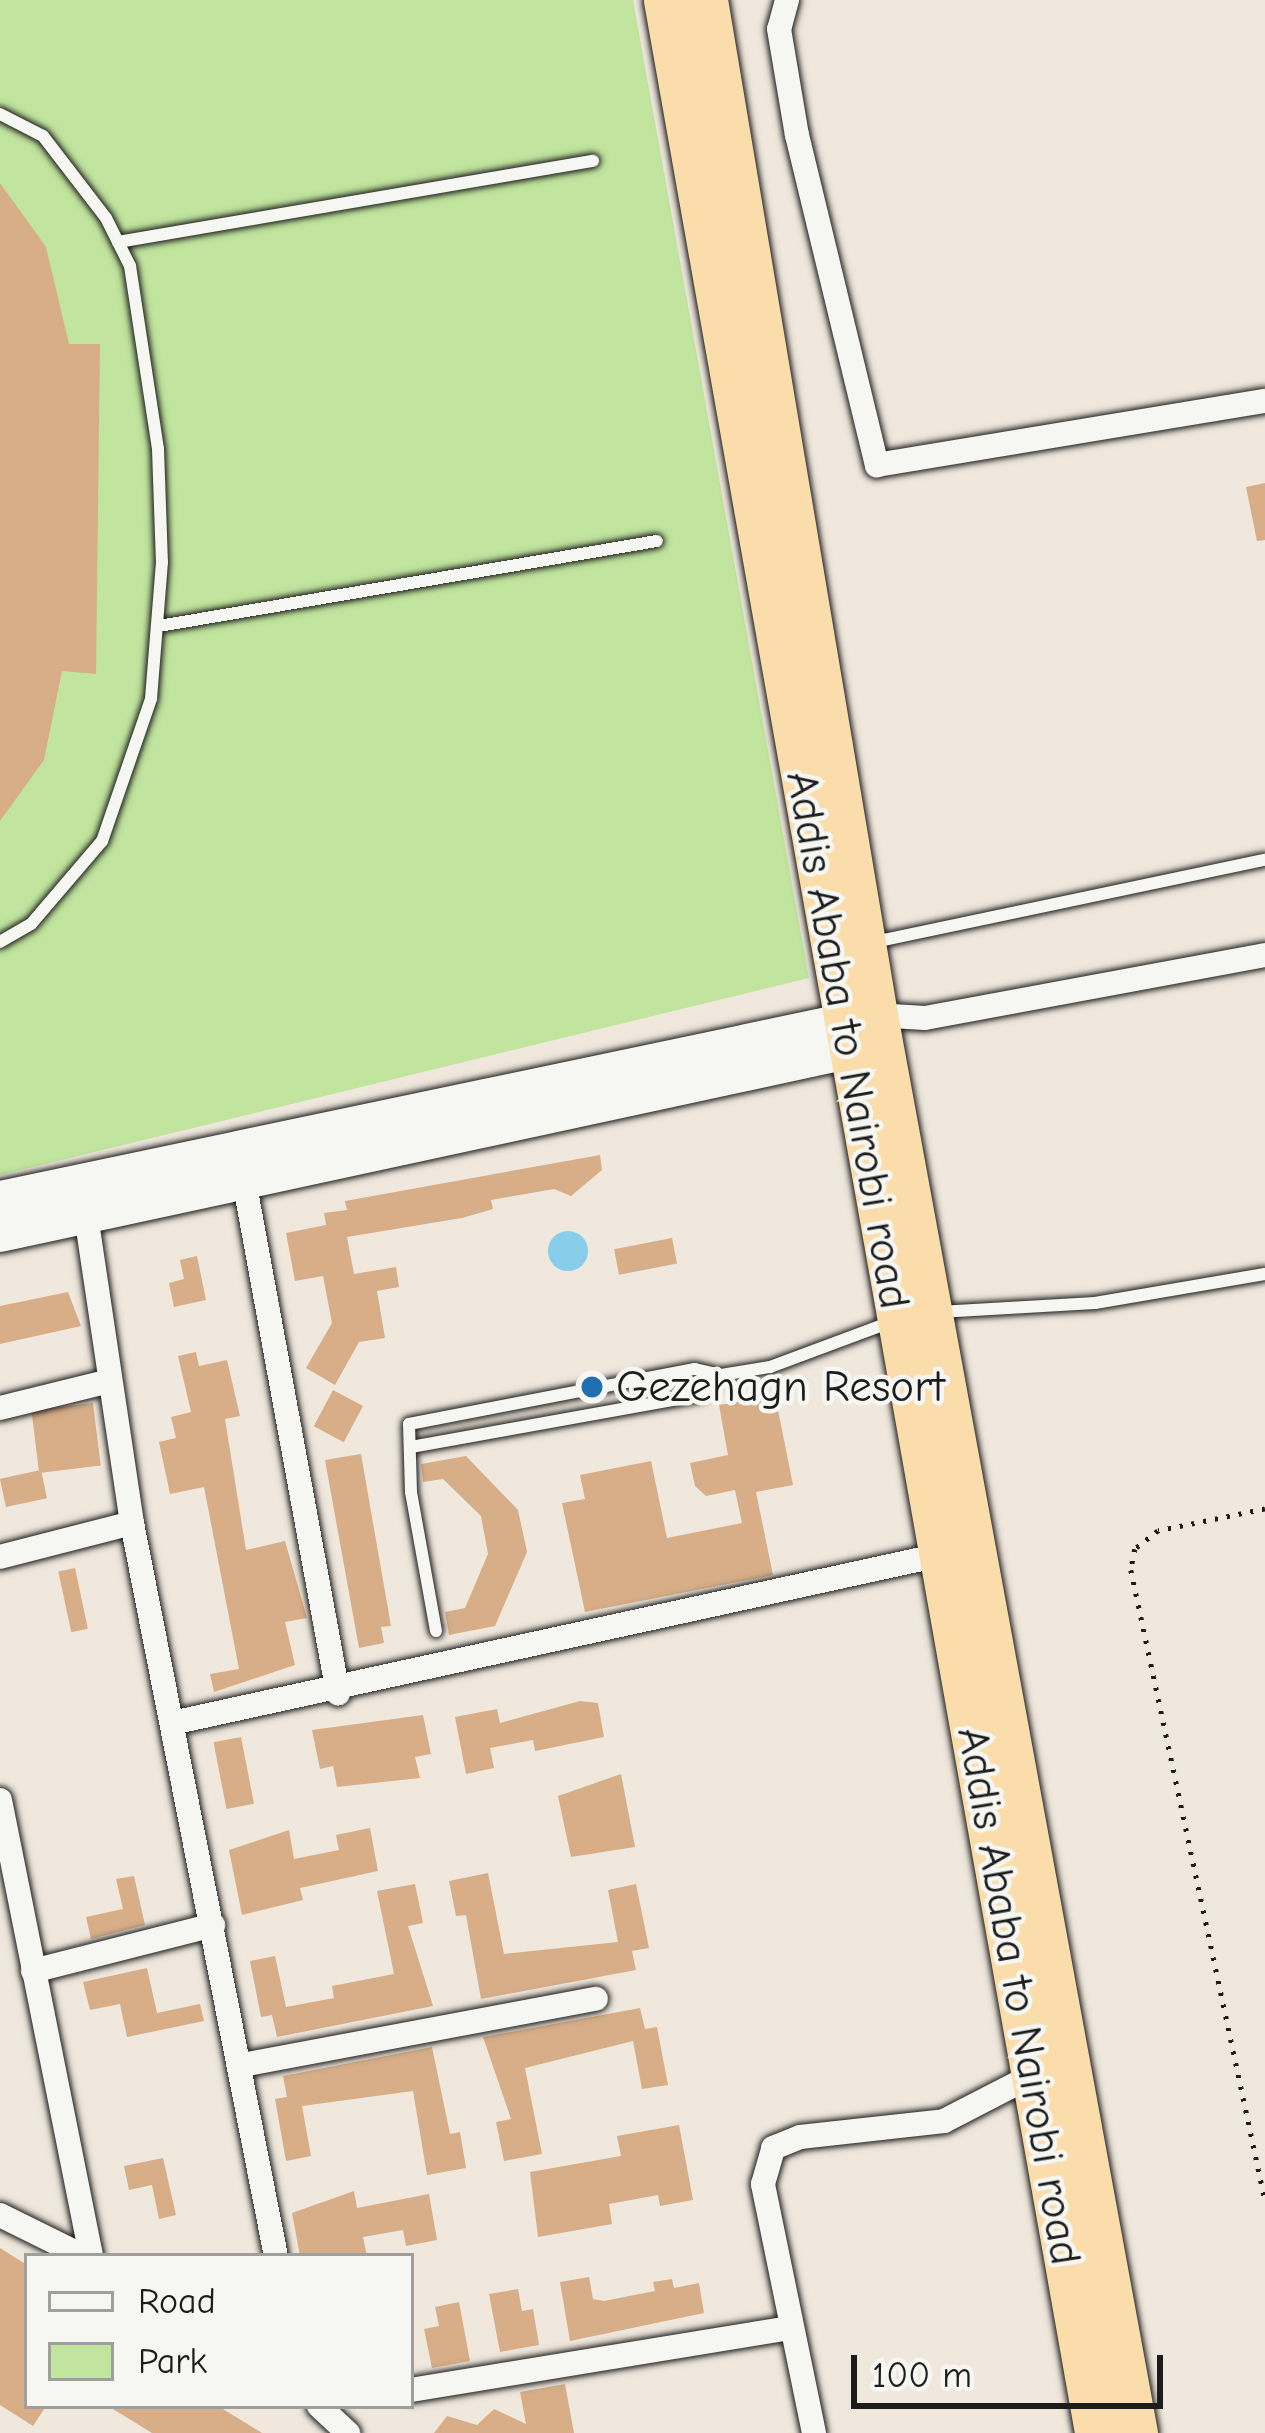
<!DOCTYPE html>
<style>
body{margin:0}
#map{position:relative;width:1265px;height:2433px;overflow:hidden;background:#f0e8dd;font-family:"Comic Neue",sans-serif}
div>[style]{position:absolute}
.green>*{inset:0;background:#c1e59e}
.water>*{inset:0;background:#88cdea}
.round{border-radius:50%}
.building>*{inset:0;background:#d7ae88;transform-origin:0 0}
.path>*{height:4.5px;margin-top:-2.25px;transform-origin:0;background:repeating-linear-gradient(90deg,#1c1c1c 0 3px,transparent 0 12px)}
.roads{filter:drop-shadow(0 0 3px #1c1c1c) drop-shadow(0 0 3px #1c1c1c)}
.lane>*{height:12px;margin:-6px;padding:0 6px;transform-origin:6px;border-radius:6px;background:#f6f6f2}
.street>*{height:24px;margin:-12px;padding:0 12px;transform-origin:12px;border-radius:12px;background:#f6f6f2}
.secondary>*{height:36px;margin:-18px;padding:0 18px;transform-origin:18px;border-radius:18px;background:#f6f6f2}
.highway>*{height:45px;margin:-22.5px;padding:0 22.5px;transform-origin:22.5px;border-radius:22.5px;background:#faddab}
.dots>*{width:33px;height:33px;translate:-50% -50%;box-sizing:border-box;border:6px solid #f6f6f2;border-radius:50%}
span{translate:-50% -50%;white-space:nowrap;text-align:center;line-height:1.15;-webkit-text-stroke:9px #f6f6f2;paint-order:stroke}
.street-label{font-size:45px;color:#1c1c1c}
.poi-label{font-size:45px;color:#1c1c1c}
.left{translate:0 -50%;text-align:left}
.legend{position:absolute;left:24px;top:2253px;width:390px;height:156px;box-sizing:border-box;background:#f6f6f2;border:3px solid #9f9f9c;margin:0;padding:15px 21px;list-style:none;font-size:36px;color:#1c1c1c}
.legend li{display:flex;align-items:center;gap:24px;height:60px}
.legend b{width:60px;border:3px solid #9f9f9c}
.scale{position:absolute;left:851px;top:2355px;width:312px;height:54px;box-sizing:border-box;border:6px solid #1c1c1c;border-top:0;padding-left:15px;font-size:36px;line-height:42px;white-space:nowrap;color:#1c1c1c;-webkit-text-stroke:9px #f6f6f2;paint-order:stroke}
</style>
<div id="map">
<div class="green">
<div style="clip-path:polygon(0 0,633px 0,809px 978px,0 1175px)"></div>
</div>
<div class="water">
<div class="round" style="left:548px;top:1231px;width:40px;height:40px"></div>
</div>
<div class="building">
<div style="clip-path:polygon(0 183px,46px 247px,69px 344px,100px 344px,96px 674px,62px 671px,44px 760px,0 821px)"></div>
<div style="clip-path:polygon(1265px 483px,1265px 540px,1257px 541px,1246px 487px)"></div>
<div style="clip-path:polygon(600px 1155px,602px 1170px,571px 1196px,554px 1189px,491px 1200px,493px 1209px,462px 1218px,347px 1237px,354px 1274px,396px 1267px,399px 1287px,377px 1291px,385px 1338px,359px 1342px,335px 1385px,306px 1368px,332px 1323px,323px 1276px,295px 1281px,286px 1233px,326px 1225px,324px 1213px,347px 1210px,345px 1201px)"></div>
<div style="left:672px;top:1238px;width:26px;height:59px;rotate:79deg"></div>
<div style="clip-path:polygon(197px 1256px,206px 1300px,174px 1307px,169px 1283px,184px 1279px,180px 1260px)"></div>
<div style="clip-path:polygon(68px 1292px,81px 1326px,0 1344px,0 1306px)"></div>
<div style="clip-path:polygon(196px 1352px,199px 1366px,227px 1360px,240px 1416px,225px 1419px,246px 1550px,285px 1541px,307px 1618px,285px 1622px,295px 1665px,214px 1692px,210px 1674px,239px 1669px,204px 1487px,170px 1494px,159px 1442px,176px 1438px,171px 1417px,191px 1412px,178px 1356px)"></div>
<div style="left:333px;top:1390px;width:34px;height:41px;rotate:28deg"></div>
<div style="clip-path:polygon(775px 1395px,793px 1485px,756px 1492px,773px 1575px,585px 1612px,562px 1503px,585px 1499px,580px 1475px,651px 1461px,667px 1538px,742px 1523px,735px 1490px,706px 1496px,695px 1486px,690px 1463px,728px 1455px,719px 1405px)"></div>
<div style="left:93px;top:1403px;width:63px;height:62px;rotate:83deg"></div>
<div style="clip-path:polygon(361px 1454px,391px 1626px,381px 1627px,384px 1643px,359px 1648px,325px 1460px)"></div>
<div style="clip-path:polygon(466px 1456px,518px 1510px,527px 1552px,495px 1626px,449px 1635px,445px 1612px,465px 1608px,488px 1554px,481px 1516px,443px 1479px,423px 1482px,421px 1464px)"></div>
<div style="left:41px;top:1470px;width:29px;height:42px;rotate:78deg"></div>
<div style="left:75px;top:1568px;width:62px;height:17px;rotate:78deg"></div>
<div style="clip-path:polygon(580px 1701px,598px 1703px,604px 1737px,535px 1751px,533px 1740px,490px 1748px,494px 1768px,466px 1774px,455px 1717px,497px 1709px,500px 1723px)"></div>
<div style="clip-path:polygon(423px 1715px,431px 1754px,415px 1757px,420px 1778px,337px 1787px,333px 1766px,320px 1769px,312px 1730px)"></div>
<div style="left:241px;top:1737px;width:68px;height:28px;rotate:79deg"></div>
<div style="clip-path:polygon(621px 1774px,635px 1847px,571px 1857px,558px 1796px)"></div>
<div style="clip-path:polygon(370px 1828px,378px 1871px,300px 1888px,303px 1900px,242px 1915px,229px 1850px,289px 1830px,294px 1859px,339px 1850px,336px 1835px)"></div>
<div style="clip-path:polygon(488px 1873px,504px 1954px,618px 1942px,608px 1890px,636px 1884px,649px 1948px,632px 1951px,636px 1970px,481px 1999px,466px 1915px,456px 1916px,449px 1881px)"></div>
<div style="clip-path:polygon(134px 1876px,145px 1925px,91px 1939px,86px 1917px,123px 1909px,116px 1879px)"></div>
<div style="clip-path:polygon(415px 1884px,423px 1923px,408px 1926px,433px 2006px,277px 2037px,272px 2015px,261px 2017px,250px 1961px,275px 1956px,286px 2007px,334px 1998px,332px 1986px,394px 1974px,377px 1891px)"></div>
<div style="clip-path:polygon(147px 1968px,157px 2013px,200px 2004px,204px 2021px,127px 2037px,120px 2004px,90px 2010px,83px 1982px)"></div>
<div style="clip-path:polygon(640px 2008px,645px 2029px,657px 2027px,668px 2085px,642px 2089px,633px 2041px,525px 2068px,542px 2154px,504px 2161px,496px 2122px,511px 2119px,483px 2037px)"></div>
<div style="clip-path:polygon(432px 2047px,450px 2134px,460px 2132px,466px 2168px,427px 2175px,413px 2091px,302px 2106px,311px 2156px,286px 2161px,275px 2099px,287px 2097px,283px 2076px)"></div>
<div style="clip-path:polygon(679px 2125px,693px 2200px,660px 2206px,658px 2195px,609px 2204px,612px 2224px,538px 2237px,530px 2172px,621px 2156px,617px 2136px)"></div>
<div style="clip-path:polygon(163px 2158px,176px 2215px,159px 2219px,152px 2185px,129px 2190px,124px 2166px)"></div>
<div style="clip-path:polygon(354px 2191px,357px 2208px,429px 2194px,437px 2240px,406px 2246px,403px 2230px,363px 2237px,367px 2256px,300px 2256px,292px 2213px)"></div>
<div style="clip-path:polygon(0 2248px,27px 2265px,27px 2406px,46px 2406px,33px 2426px,0 2405px)"></div>
<div style="clip-path:polygon(589px 2277px,593px 2299px,604px 2301px,655px 2291px,653px 2282px,672px 2279px,674px 2288px,699px 2283px,704px 2313px,570px 2341px,560px 2282px)"></div>
<div style="clip-path:polygon(518px 2289px,522px 2311px,533px 2309px,539px 2345px,500px 2352px,489px 2294px)"></div>
<div style="clip-path:polygon(459px 2302px,470px 2361px,432px 2368px,424px 2329px,439px 2326px,435px 2307px)"></div>
<div style="clip-path:polygon(565px 2384px,574px 2433px,434px 2433px,447px 2416px,477px 2425px,494px 2409px,526px 2424px,520px 2392px)"></div>
<div style="clip-path:polygon(108px 2406px,218px 2406px,262px 2433px,152px 2433px)"></div>
</div>
<div class="path">
<div style="left:1265px;top:1509px;width:109px;rotate:168.4deg"></div>
<div style="left:1158px;top:1531px;width:29px;rotate:142deg"></div>
<div style="left:1135px;top:1549px;width:21px;rotate:101deg"></div>
<div style="left:1131px;top:1570px;width:644px;rotate:77.99deg"></div>
</div>
<div class="roads">
<div class="lane">
<div style="left:0;top:114px;width:48px;rotate:27.1deg"></div>
<div style="left:43px;top:136px;width:103px;rotate:52.5deg"></div>
<div style="left:106px;top:218px;width:54px;rotate:63.4deg"></div>
<div style="left:130px;top:266px;width:185px;rotate:81.3deg"></div>
<div style="left:158px;top:449px;width:113px;rotate:88deg"></div>
<div style="left:162px;top:562px;width:137px;rotate:94.6deg"></div>
<div style="left:151px;top:699px;width:150px;rotate:109deg"></div>
<div style="left:102px;top:841px;width:109px;rotate:130.5deg"></div>
<div style="left:31px;top:924px;width:36px;rotate:150deg"></div>
<div style="left:118px;top:242px;width:482px;rotate:-9.7deg"></div>
<div style="left:159px;top:626px;width:505px;rotate:-9.69deg"></div>
<div style="left:870px;top:943px;width:404px;rotate:-11.9deg"></div>
<div style="left:939px;top:1312px;width:156px;rotate:-3.3deg"></div>
<div style="left:1095px;top:1303px;width:172px;rotate:-9.7deg"></div>
<div style="left:411px;top:1447px;width:295px;rotate:-10.2deg"></div>
<div style="left:701px;top:1395px;width:28px;rotate:-45deg"></div>
<div style="left:436px;top:1631px;width:141px;rotate:-100.2deg"></div>
<div style="left:411px;top:1492px;width:68px;rotate:-91.7deg"></div>
<div style="left:409px;top:1424px;width:291px;rotate:-10.9deg"></div>
<div style="left:695px;top:1369px;width:27px;rotate:13deg"></div>
<div style="left:721px;top:1375px;width:50px;rotate:-9.3deg"></div>
<div style="left:770px;top:1367px;width:129px;rotate:-20.4deg"></div>
</div>
<div class="street">
<div style="left:787px;top:0;width:30px;rotate:105deg"></div>
<div style="left:779px;top:29px;width:108px;rotate:80.4deg"></div>
<div style="left:797px;top:135px;width:340px;rotate:76.4deg"></div>
<div style="left:877px;top:465px;width:393px;rotate:-9.4deg"></div>
<div style="left:875px;top:1015px;width:50px;rotate:3.4deg"></div>
<div style="left:925px;top:1018px;width:346px;rotate:-10.5deg"></div>
<div style="left:244px;top:1180px;width:522px;rotate:79.62deg"></div>
<div style="left:84px;top:1202px;width:325px;rotate:81.5deg"></div>
<div style="left:132px;top:1523px;width:747px;rotate:78.89deg"></div>
<div style="left:0;top:1408px;width:113px;rotate:-13.8deg"></div>
<div style="left:0;top:1557px;width:136px;rotate:-14.4deg"></div>
<div style="left:172px;top:1723px;width:795px;rotate:-12.34deg"></div>
<div style="left:0;top:1800px;width:465px;rotate:78.7deg"></div>
<div style="left:33px;top:1971px;width:186px;rotate:-14.3deg"></div>
<div style="left:242px;top:2065px;width:360px;rotate:-10.6deg"></div>
<div style="left:0;top:2215px;width:93px;rotate:26.3deg"></div>
<div style="left:411px;top:2390px;width:385px;rotate:-9.3deg"></div>
<div style="left:319px;top:2406px;width:40px;rotate:43deg"></div>
<div style="left:814px;top:2433px;width:254px;rotate:-101.6deg"></div>
<div style="left:763px;top:2184px;width:37px;rotate:-74deg"></div>
<div style="left:773px;top:2148px;width:29px;rotate:-22deg"></div>
<div style="left:800px;top:2137px;width:145px;rotate:-6.3deg"></div>
<div style="left:944px;top:2121px;width:100px;rotate:-27.3deg"></div>
</div>
<div class="secondary">
<div style="left:0;top:1199px;width:890px;rotate:-11.87deg"></div>
<div style="left:0;top:1234px;width:896px;rotate:-12.18deg"></div>
</div>
<div class="highway">
<div style="left:666px;top:0;width:2471px;rotate:79.95deg"></div>
<div style="left:705px;top:0;width:1029px;rotate:80.49deg"></div>
<div style="left:875px;top:1015px;width:1442px;rotate:79.61deg"></div>
</div>
</div>
<div class="dots">
<div style="left:592px;top:1387px;background:#1f6fb2"></div>
</div>
<div class="street-label">
<span style="left:848px;top:1040px;rotate:80deg">Addis Ababa to Nairobi road</span>
<span style="left:1019px;top:1996px;rotate:80deg">Addis Ababa to Nairobi road</span>
</div>
<div class="poi-label">
<span class="left" style="left:616px;top:1387px">Gezehagn Resort</span>
</div>
<ul class="legend">
<li><b style="height:15px;background:#f6f6f2"></b>Road</li>
<li><b style="height:33px;background:#c1e59e"></b>Park</li>
</ul>
<div class="scale">100 m</div>
</div>
